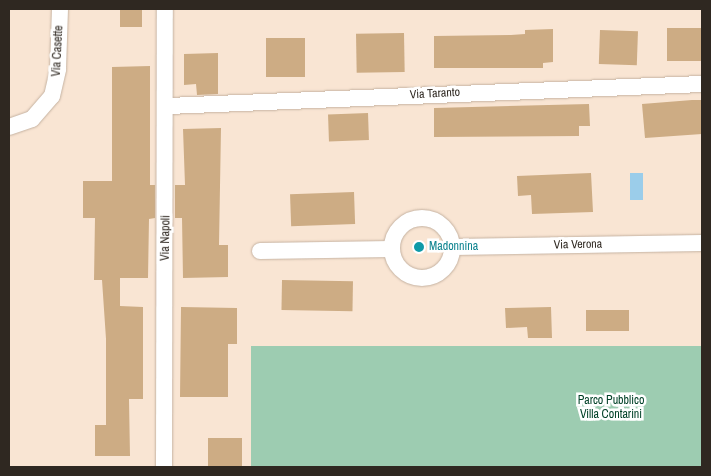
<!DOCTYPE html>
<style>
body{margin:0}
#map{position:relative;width:711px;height:476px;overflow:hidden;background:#f9e5d3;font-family:"Archivo Narrow",sans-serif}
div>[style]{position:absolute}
.green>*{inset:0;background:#9dccb1;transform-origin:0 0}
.water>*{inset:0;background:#9bcdea;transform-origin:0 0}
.building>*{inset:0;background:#cdac84;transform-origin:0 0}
.roads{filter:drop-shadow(0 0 1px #c5b2a1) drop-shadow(0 0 1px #c5b2a1)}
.street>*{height:16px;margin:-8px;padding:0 8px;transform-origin:8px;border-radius:8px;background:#fff}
.street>.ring{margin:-8px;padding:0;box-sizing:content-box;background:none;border:16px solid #fff;border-radius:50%}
.dots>*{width:14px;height:14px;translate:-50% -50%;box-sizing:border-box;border:2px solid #fff;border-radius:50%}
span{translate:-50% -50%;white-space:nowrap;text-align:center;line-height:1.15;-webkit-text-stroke:5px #fff;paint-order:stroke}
.street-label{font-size:12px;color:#2f2821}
.culture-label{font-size:12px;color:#0d838f}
.left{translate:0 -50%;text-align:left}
.park-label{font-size:12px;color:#004127}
.frame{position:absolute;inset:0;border:10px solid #2f2821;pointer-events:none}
</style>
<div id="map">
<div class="green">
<div style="left:702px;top:346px;width:121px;height:451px;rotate:90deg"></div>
</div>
<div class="water">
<div style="left:630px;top:173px;width:13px;height:27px"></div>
</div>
<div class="building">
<div style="left:120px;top:9px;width:22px;height:18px"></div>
<div style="left:702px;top:28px;width:33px;height:35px;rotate:90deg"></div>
<div style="clip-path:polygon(553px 29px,553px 62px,543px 63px,543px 68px,434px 68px,434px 36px,511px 35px,525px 34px,525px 30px)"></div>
<div style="left:600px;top:30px;width:38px;height:34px;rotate:2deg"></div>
<div style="left:404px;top:33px;width:39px;height:48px;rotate:89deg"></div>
<div style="left:266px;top:38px;width:39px;height:39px"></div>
<div style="clip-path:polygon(218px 53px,218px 94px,197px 95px,196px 84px,184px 85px,184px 54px)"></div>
<div style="clip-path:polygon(150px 66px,150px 185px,155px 185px,155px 218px,149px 219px,148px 278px,120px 278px,120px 306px,143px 307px,143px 399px,129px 399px,130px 456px,95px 456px,95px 425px,106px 425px,106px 339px,102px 280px,94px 280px,95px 218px,83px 218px,83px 181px,112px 181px,112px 67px)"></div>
<div style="clip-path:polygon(692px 100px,702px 100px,702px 134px,645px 138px,642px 104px)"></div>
<div style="clip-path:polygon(589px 104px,590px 126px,579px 126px,579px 136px,434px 137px,434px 108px)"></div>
<div style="left:368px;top:113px;width:27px;height:40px;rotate:88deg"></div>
<div style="clip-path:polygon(221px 128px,219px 245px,228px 245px,228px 277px,183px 278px,182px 218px,175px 218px,175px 185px,185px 185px,183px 129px)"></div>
<div style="clip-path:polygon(591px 173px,593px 212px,532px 214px,531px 195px,518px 196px,517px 176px)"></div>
<div style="left:354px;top:192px;width:32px;height:64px;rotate:88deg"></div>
<div style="left:282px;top:280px;width:71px;height:30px;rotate:1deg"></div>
<div style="clip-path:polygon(181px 307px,237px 308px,237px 344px,228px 344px,228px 397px,180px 397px)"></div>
<div style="clip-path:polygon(551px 307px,552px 338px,528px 338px,527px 327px,506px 328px,505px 308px)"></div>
<div style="left:586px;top:310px;width:43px;height:21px"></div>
<div style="left:208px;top:438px;width:34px;height:29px"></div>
</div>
<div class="roads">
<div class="street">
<div style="left:168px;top:106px;width:534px;rotate:-2.36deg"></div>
<div style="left:9px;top:127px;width:24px;rotate:-19deg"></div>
<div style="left:32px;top:119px;width:30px;rotate:-49deg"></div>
<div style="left:52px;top:96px;width:28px;rotate:-77deg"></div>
<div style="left:58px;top:69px;width:60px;rotate:-88.1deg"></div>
<div class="ring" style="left:392px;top:218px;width:44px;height:44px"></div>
<div style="left:453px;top:247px;width:249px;rotate:-0.9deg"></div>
<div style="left:260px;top:251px;width:132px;rotate:-0.9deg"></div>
<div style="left:164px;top:467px;width:458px;rotate:-89.9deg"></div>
</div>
</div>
<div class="dots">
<div style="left:419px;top:247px;background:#0f9aa8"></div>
</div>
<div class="street-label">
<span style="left:58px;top:51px;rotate:-87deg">Via Casette</span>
<span style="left:435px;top:94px;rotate:-3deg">Via Taranto</span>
<span style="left:166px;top:238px;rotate:-89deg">Via Napoli</span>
<span style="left:578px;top:245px;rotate:-1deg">Via Verona</span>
</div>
<div class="culture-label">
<span class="left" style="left:429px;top:247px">Madonnina</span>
</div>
<div class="park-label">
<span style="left:611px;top:408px">Parco Pubblico<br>Villa Contarini</span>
</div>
<div class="frame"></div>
</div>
